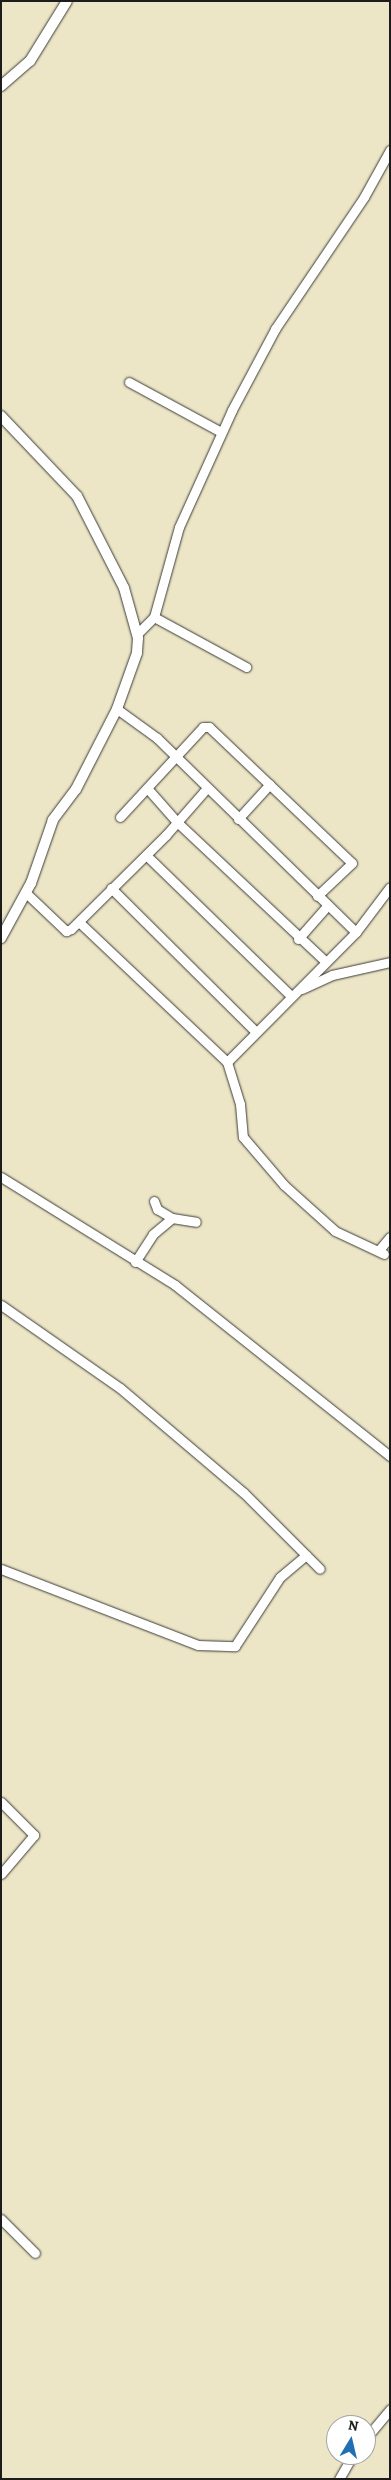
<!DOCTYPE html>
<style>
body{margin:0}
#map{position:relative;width:391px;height:2480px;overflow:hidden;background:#ece6c7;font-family:Alegreya,serif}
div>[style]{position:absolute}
.roads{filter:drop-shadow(0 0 1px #3b3a36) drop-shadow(0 0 1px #3b3a36)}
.minor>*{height:9px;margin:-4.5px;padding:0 4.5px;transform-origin:4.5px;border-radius:4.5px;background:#fff}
.tertiary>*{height:10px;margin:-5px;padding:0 5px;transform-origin:5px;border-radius:5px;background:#fff}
span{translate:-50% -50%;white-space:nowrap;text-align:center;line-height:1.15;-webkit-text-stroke:4px #fff;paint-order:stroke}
.frame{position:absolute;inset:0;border:2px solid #1c1c1c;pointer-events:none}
.north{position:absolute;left:326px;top:2415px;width:50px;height:50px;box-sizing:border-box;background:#fff;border:1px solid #a4a4a4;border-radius:50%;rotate:9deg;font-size:14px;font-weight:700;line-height:20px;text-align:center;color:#1c1c1c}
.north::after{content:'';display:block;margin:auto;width:18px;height:22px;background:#1f6fb2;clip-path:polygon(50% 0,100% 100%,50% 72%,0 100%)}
</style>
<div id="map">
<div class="roads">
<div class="minor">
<div style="left:129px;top:382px;width:105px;rotate:28.5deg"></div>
<div style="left:154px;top:617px;width:105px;rotate:28.5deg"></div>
<div style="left:137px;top:634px;width:24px;rotate:-45deg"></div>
<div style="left:154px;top:617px;width:93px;rotate:-74.5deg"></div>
<div style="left:179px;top:527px;width:128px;rotate:-65.6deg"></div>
<div style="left:232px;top:410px;width:92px;rotate:-62deg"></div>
<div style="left:275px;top:329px;width:159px;rotate:-56deg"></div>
<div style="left:364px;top:197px;width:54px;rotate:-61deg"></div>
<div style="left:117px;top:709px;width:49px;rotate:35.9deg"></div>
<div style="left:157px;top:738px;width:278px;rotate:44.3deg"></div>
<div style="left:147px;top:788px;width:45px;rotate:48.6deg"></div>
<div style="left:177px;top:822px;width:203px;rotate:43.2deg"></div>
<div style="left:120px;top:817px;width:122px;rotate:-47.3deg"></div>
<div style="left:203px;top:727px;width:6px"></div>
<div style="left:209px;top:727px;width:197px;rotate:43.6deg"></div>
<div style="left:352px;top:863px;width:48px;rotate:136.7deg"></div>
<div style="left:238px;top:819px;width:47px;rotate:-47.6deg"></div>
<div style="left:146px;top:855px;width:202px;rotate:44.2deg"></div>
<div style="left:111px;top:888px;width:204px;rotate:44.8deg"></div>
<div style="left:25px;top:892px;width:57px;rotate:43.6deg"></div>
<div style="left:66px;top:931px;width:5px;rotate:-22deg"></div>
<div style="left:71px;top:929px;width:134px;rotate:-44.7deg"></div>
<div style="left:166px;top:835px;width:62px;rotate:-48.9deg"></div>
<div style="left:80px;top:923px;width:202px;rotate:43.4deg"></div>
<div style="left:227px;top:1062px;width:183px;rotate:-45.2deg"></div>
<div style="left:356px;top:932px;width:56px;rotate:-52.9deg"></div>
<div style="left:298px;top:939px;width:44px;rotate:-48.7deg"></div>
<div style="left:302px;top:989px;width:33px;rotate:-25deg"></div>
<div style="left:332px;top:975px;width:59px;rotate:-12.6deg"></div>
<div style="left:227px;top:1062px;width:44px;rotate:72.8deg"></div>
<div style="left:240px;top:1104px;width:33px;rotate:85deg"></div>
<div style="left:243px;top:1137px;width:63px;rotate:49.5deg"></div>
<div style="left:284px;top:1185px;width:69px;rotate:42deg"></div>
<div style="left:335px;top:1231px;width:54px;rotate:25.1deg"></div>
<div style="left:1px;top:1177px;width:205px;rotate:31.8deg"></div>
<div style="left:175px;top:1285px;width:275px;rotate:38.5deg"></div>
<div style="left:154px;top:1201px;width:9px;rotate:69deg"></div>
<div style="left:157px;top:1209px;width:17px;rotate:31deg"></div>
<div style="left:379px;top:1250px;width:17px;rotate:-50deg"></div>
<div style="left:135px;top:1262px;width:33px;rotate:-57deg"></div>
<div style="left:153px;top:1234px;width:25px;rotate:-40deg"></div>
<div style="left:172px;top:1218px;width:24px;rotate:9deg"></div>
<div style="left:1px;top:1305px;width:145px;rotate:34.9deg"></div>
<div style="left:120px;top:1388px;width:162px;rotate:40.3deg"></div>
<div style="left:244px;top:1493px;width:107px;rotate:45deg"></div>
<div style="left:1px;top:1569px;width:211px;rotate:21.1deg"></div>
<div style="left:198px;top:1645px;width:37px;rotate:2deg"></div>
<div style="left:235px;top:1646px;width:82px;rotate:-56.9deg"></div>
<div style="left:280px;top:1577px;width:34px;rotate:-40deg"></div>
<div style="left:1px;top:1802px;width:47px;rotate:45deg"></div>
<div style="left:34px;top:1835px;width:51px;rotate:130.2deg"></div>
<div style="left:1px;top:2219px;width:48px;rotate:45deg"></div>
<div style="left:366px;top:2438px;width:38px;rotate:-50deg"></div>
<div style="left:339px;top:2479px;width:28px;rotate:-60deg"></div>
</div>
<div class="tertiary">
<div style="left:1px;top:86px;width:38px;rotate:-41deg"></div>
<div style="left:30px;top:61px;width:70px;rotate:-58.3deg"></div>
<div style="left:1px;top:416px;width:110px;rotate:46.5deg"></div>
<div style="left:77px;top:496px;width:103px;rotate:62.9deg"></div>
<div style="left:124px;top:588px;width:52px;rotate:74.4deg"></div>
<div style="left:138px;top:638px;width:15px;rotate:94deg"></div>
<div style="left:137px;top:653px;width:59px;rotate:109.7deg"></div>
<div style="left:117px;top:709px;width:90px;rotate:117.1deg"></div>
<div style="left:76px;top:789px;width:39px;rotate:127deg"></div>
<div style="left:53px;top:820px;width:67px;rotate:109.2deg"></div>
<div style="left:31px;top:883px;width:63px;rotate:118.6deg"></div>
</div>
</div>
<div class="frame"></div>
<div class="north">N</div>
</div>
